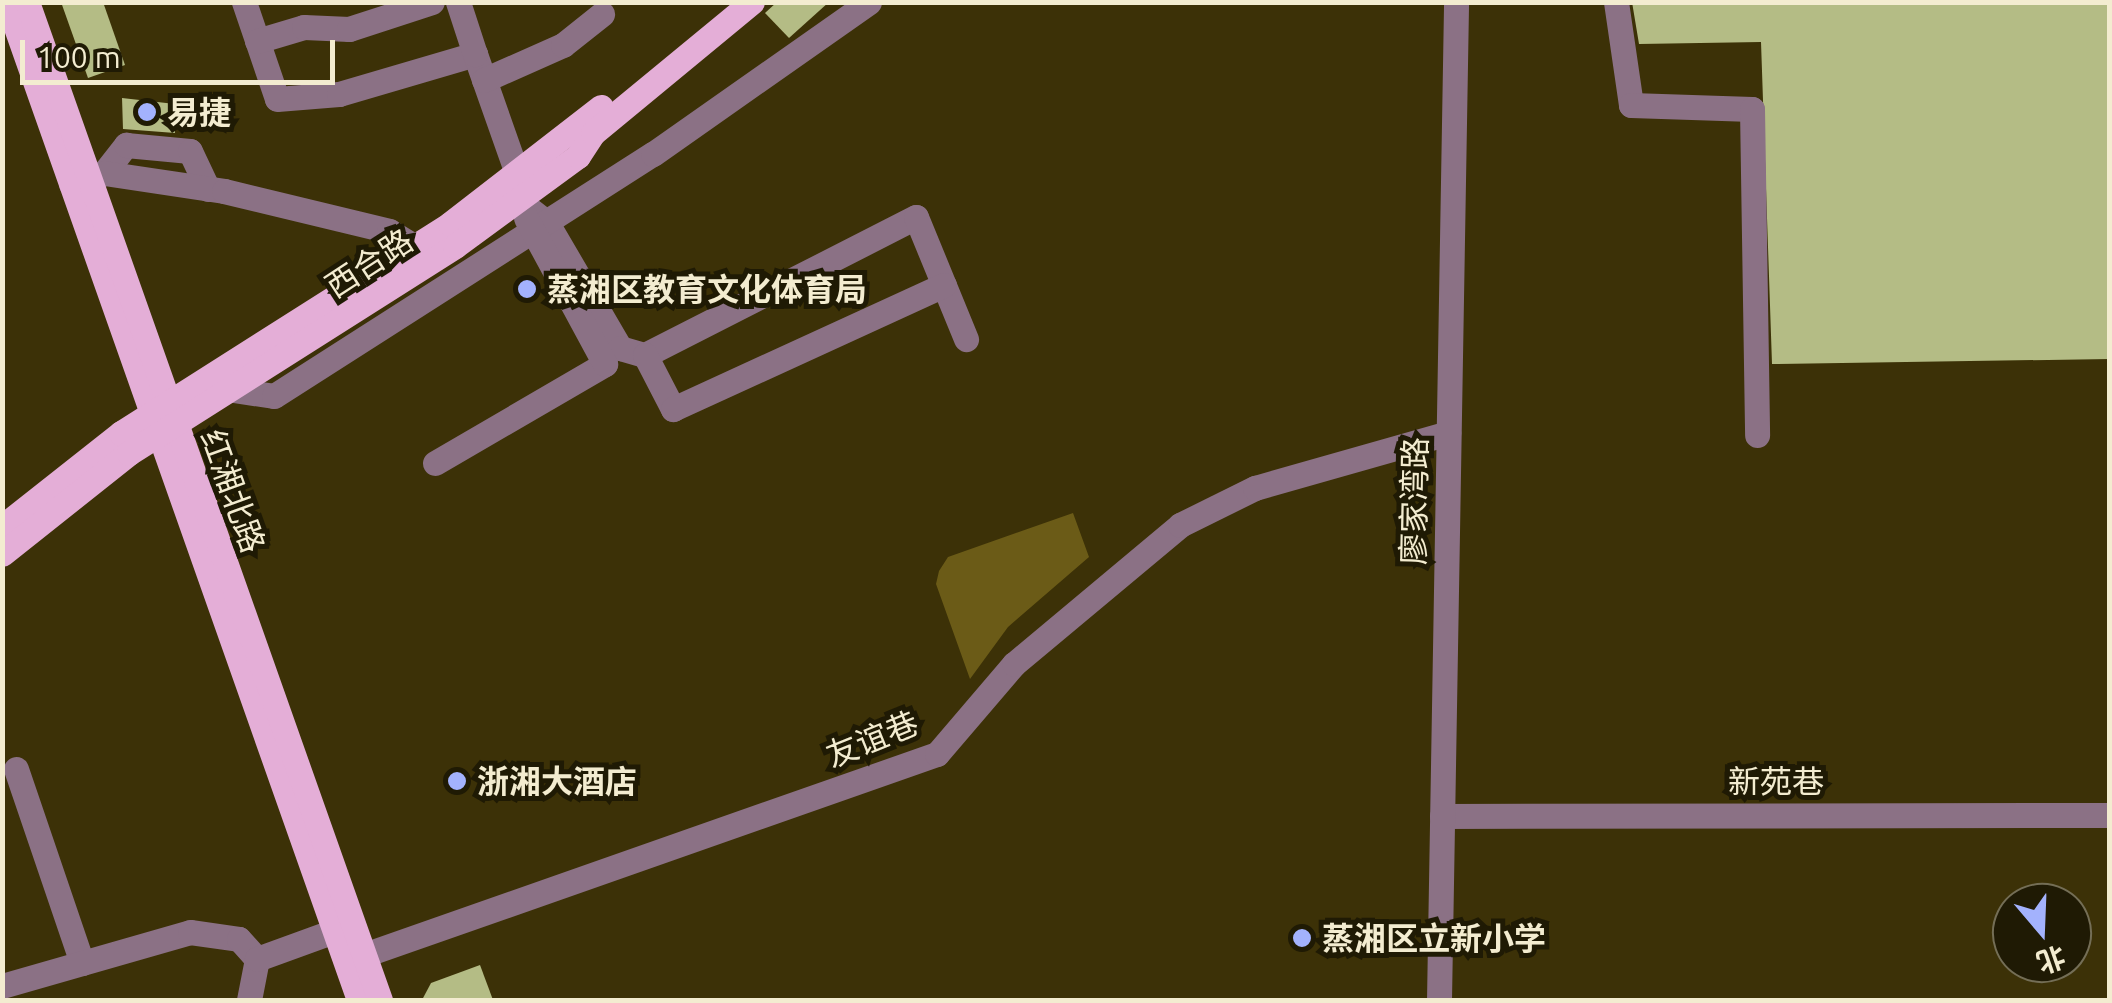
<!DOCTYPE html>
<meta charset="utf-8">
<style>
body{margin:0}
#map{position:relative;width:2112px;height:1003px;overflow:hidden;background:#3c3107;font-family:Ubuntu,"Noto Sans SC",sans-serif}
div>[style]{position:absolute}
.green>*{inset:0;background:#6b5b17}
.building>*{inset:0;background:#b4bc85}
.minor>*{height:25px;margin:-12.5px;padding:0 12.5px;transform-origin:12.5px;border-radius:12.5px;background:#8b7185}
.major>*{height:25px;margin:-12.5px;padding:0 12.5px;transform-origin:12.5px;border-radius:12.5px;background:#e4aed7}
.dots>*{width:28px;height:28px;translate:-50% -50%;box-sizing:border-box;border:5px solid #1f1a04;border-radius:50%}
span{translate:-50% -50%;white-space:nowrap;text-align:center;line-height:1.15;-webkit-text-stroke:10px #1f1a04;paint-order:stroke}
.poi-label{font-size:32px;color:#f3ecd0;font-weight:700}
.left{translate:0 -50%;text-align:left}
.street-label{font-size:32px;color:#f3ecd0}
.frame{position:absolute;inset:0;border:5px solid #f3ecd0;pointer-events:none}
.north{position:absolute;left:1992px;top:883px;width:100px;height:100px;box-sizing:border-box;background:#1f1a04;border:2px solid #746e56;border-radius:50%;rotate:161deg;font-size:28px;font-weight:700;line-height:40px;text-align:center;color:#f3ecd0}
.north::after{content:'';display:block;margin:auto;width:35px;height:45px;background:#a3b2fd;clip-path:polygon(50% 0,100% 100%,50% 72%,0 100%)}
.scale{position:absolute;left:20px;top:40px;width:315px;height:45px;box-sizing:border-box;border:5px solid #f3ecd0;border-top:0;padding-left:12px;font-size:30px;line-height:35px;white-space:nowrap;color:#f3ecd0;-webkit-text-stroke:8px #1f1a04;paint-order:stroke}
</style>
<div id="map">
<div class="green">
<div style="clip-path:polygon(1073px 513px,1089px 557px,1008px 627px,970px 679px,936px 584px,939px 571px,948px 557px)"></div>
</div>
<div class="building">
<div style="clip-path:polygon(61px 2px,103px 2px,125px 65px,88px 78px)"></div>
<div style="clip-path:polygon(777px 2px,829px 2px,789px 38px,765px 13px)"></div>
<div style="clip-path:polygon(1632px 2px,2110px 2px,2110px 359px,1772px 364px,1761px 42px,1639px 44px)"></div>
<div style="clip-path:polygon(122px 98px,175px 104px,175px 133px,123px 129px)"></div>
<div style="clip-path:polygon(480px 965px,493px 1000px,422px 1000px,431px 983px)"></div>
</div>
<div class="minor">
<div style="left:244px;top:2px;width:102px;rotate:71.2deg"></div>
<div style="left:277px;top:99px;width:62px;rotate:-4.6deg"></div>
<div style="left:339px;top:94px;width:142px;rotate:-16.4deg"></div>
<div style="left:475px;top:54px;width:126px;rotate:70.6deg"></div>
<div style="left:458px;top:2px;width:55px;rotate:71.9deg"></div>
<div style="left:1616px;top:2px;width:104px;rotate:81.7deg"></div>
<div style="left:1631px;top:105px;width:121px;rotate:1.9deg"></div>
<div style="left:1752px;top:109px;width:326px;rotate:89.1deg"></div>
<div style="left:257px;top:41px;width:49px;rotate:-16.6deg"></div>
<div style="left:304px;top:27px;width:45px;rotate:2.5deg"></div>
<div style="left:349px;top:29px;width:87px;rotate:-18deg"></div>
<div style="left:484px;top:80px;width:86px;rotate:-23.9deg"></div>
<div style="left:563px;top:45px;width:50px;rotate:-38.5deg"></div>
<div style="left:104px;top:173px;width:36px;rotate:-52deg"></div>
<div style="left:126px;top:145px;width:64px;rotate:5.4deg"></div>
<div style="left:190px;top:151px;width:42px;rotate:64.7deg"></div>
<div style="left:71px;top:184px;width:35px;rotate:-18deg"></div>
<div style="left:104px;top:173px;width:121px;rotate:8.5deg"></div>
<div style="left:224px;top:191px;width:170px;rotate:13.6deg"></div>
<div style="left:389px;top:231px;width:48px;rotate:31.4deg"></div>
<div style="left:518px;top:200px;width:37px;rotate:38deg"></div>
<div style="left:547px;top:223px;width:145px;rotate:59.7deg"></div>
<div style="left:620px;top:348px;width:26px;rotate:16deg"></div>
<div style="left:645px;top:355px;width:304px;rotate:-27deg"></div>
<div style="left:916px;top:217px;width:132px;rotate:67.7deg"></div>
<div style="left:645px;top:355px;width:61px;rotate:62.6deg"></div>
<div style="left:673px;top:409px;width:298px;rotate:-24.6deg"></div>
<div style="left:233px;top:390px;width:41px;rotate:8.3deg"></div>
<div style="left:274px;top:396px;width:450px;rotate:-32.6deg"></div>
<div style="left:653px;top:154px;width:264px;rotate:-35.1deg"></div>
<div style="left:435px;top:463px;width:197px;rotate:-30.2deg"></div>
<div style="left:605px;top:364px;width:166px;rotate:-118.4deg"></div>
<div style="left:16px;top:769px;width:205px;rotate:71.2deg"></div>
<div style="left:1442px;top:816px;width:668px;rotate:-0.09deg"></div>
<div style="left:364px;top:955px;width:607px;rotate:-19.33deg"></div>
<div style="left:937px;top:754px;width:118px;rotate:-49.5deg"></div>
<div style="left:1014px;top:664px;width:217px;rotate:-39.9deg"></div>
<div style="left:1180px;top:525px;width:84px;rotate:-26.3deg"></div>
<div style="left:1255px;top:488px;width:201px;rotate:-15.9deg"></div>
<div style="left:2px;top:986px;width:196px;rotate:-16deg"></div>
<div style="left:190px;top:932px;width:49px;rotate:8.1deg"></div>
<div style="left:239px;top:939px;width:27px;rotate:48deg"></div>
<div style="left:249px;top:1000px;width:42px;rotate:-79deg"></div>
<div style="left:257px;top:959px;width:82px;rotate:-20deg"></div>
<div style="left:1439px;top:1000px;width:998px;rotate:-89.02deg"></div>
</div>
<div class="major">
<div style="left:7px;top:2px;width:1058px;rotate:70.57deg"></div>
<div style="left:27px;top:2px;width:1059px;rotate:70.52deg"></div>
<div style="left:2px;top:527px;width:152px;rotate:-38.3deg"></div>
<div style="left:121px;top:433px;width:390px;rotate:-32.4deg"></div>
<div style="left:450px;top:224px;width:191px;rotate:-37.8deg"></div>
<div style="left:2px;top:554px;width:162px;rotate:-38.5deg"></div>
<div style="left:129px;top:453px;width:386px;rotate:-32.4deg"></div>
<div style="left:455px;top:246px;width:152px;rotate:-36.2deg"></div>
<div style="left:578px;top:156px;width:27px;rotate:-57deg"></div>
<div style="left:593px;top:133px;width:206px;rotate:-39.5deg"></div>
</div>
<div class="dots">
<div style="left:147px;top:112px;background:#a3b2fd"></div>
<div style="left:527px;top:289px;background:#a3b2fd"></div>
<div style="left:457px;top:781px;background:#a3b2fd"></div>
<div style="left:1302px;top:938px;background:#a3b2fd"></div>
</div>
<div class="poi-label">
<span class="left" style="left:167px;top:112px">易捷</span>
<span class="left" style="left:547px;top:289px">蒸湘区教育文化体育局</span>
<span class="left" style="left:477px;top:781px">浙湘大酒店</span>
<span class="left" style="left:1322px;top:938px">蒸湘区立新小学</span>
</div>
<div class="street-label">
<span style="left:369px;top:263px;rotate:-33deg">西合路</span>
<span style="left:233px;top:491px;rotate:70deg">红湘北路</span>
<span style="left:1414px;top:501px;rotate:-89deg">廖家湾路</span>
<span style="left:872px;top:739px;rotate:-22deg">友谊巷</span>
<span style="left:1776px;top:781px">新苑巷</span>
</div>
<div class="frame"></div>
<div class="north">北</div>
<div class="scale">100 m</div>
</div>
